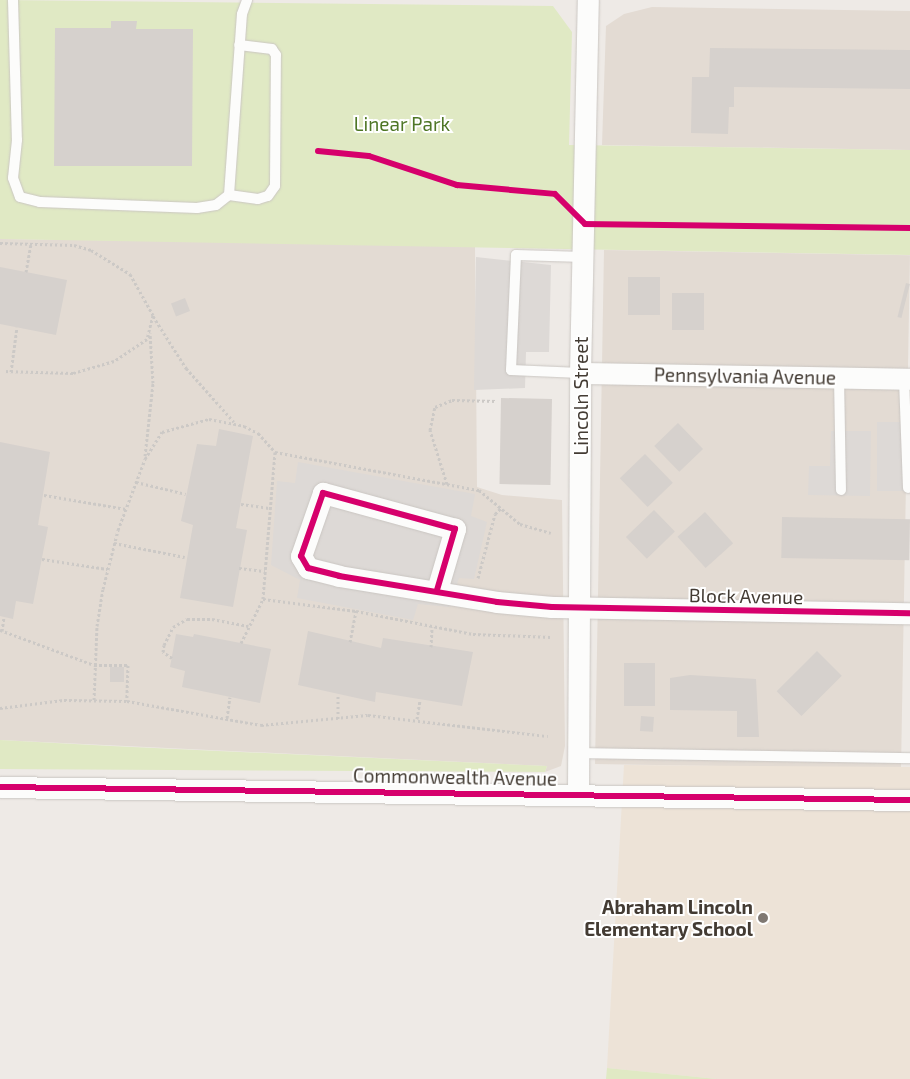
<!DOCTYPE html>
<style>
body{margin:0}
#map{position:relative;width:910px;height:1079px;overflow:hidden;background:#eeeae6;font-family:"Exo 2",sans-serif}
div>[style]{position:absolute}
.residential>*{inset:0;background:#e3dbd3;transform-origin:0 0}
.education>*{inset:0;background:#ede3d7}
.green>*{inset:0;background:#e0e9c4}
.parking>*{inset:0;background:#ddd9d6;transform-origin:0 0}
.building>*{inset:0;background:#d6d1cd;transform-origin:0 0}
.path>*{height:3px;margin-top:-1.5px;transform-origin:0;background:repeating-linear-gradient(90deg,#ccc9c6 0 2.5px,transparent 0 5px)}
.roads{filter:drop-shadow(0 0 1px #cac6c2) drop-shadow(0 0 1px #cac6c2)}
.service>*{height:10px;margin:-5px;padding:0 5px;transform-origin:5px;border-radius:5px;background:#fcfcfb}
.minor>*{height:21px;margin:-10.5px;padding:0 10.5px;transform-origin:10.5px;border-radius:10.5px;background:#fcfcfb}
.cycleway>*{height:6px;margin:-3px;padding:0 3px;transform-origin:3px;border-radius:3px;background:#d6006c}
.dots>*{width:14px;height:14px;translate:-50% -50%;box-sizing:border-box;border:2px solid #fff;border-radius:50%}
span{translate:-50% -50%;white-space:nowrap;text-align:center;line-height:1.15;-webkit-text-stroke:4px #fff;paint-order:stroke}
.park-label{font-size:19px;color:#4e7625}
.street-label{font-size:19px;color:#433b33}
.poi-label{font-size:19px;color:#433b33;font-weight:700}
.right{translate:-100% -50%;text-align:right}
</style>
<div id="map">
<div class="residential">
<div style="clip-path:polygon(652px 7px,910px 11px,910px 150px,602px 145px,606px 26px,624px 14px)"></div>
<div style="clip-path:polygon(0 239px,475px 245px,477px 487px,502px 495px,562px 500px,565px 746px,561px 766px,545px 772px,547px 766px,0 740px)"></div>
<div style="left:604px;top:250px;width:306px;height:514px;rotate:1deg"></div>
</div>
<div class="education">
<div style="clip-path:polygon(624px 765px,910px 767px,910px 1079px,717px 1079px,607px 1068px)"></div>
</div>
<div class="green">
<div style="clip-path:polygon(0 0,553px 6px,572px 32px,569px 145px,910px 150px,910px 255px,0 239px)"></div>
<div style="clip-path:polygon(0 740px,111px 746px,547px 766px,545px 772px,0 769px)"></div>
<div style="clip-path:polygon(607px 1068px,717px 1079px,606px 1079px)"></div>
</div>
<div class="parking">
<div style="clip-path:polygon(476px 257px,551px 265px,549px 352px,526px 352px,525px 388px,474px 390px)"></div>
<div style="left:877px;top:422px;width:33px;height:69px"></div>
<div style="clip-path:polygon(831px 431px,871px 431px,870px 496px,808px 495px,809px 466px,830px 466px)"></div>
<div style="clip-path:polygon(298px 462px,475px 494px,471px 516px,487px 522px,474px 579px,459px 578px,449px 607px,418px 604px,413px 620px,297px 598px,300px 580px,271px 565px,277px 481px,295px 483px)"></div>
</div>
<div class="building">
<div style="clip-path:polygon(111px 21px,137px 21px,136px 29px,193px 29px,192px 166px,54px 166px,55px 28px,111px 28px)"></div>
<div style="clip-path:polygon(710px 48px,910px 50px,910px 89px,734px 87px,734px 107px,729px 107px,728px 134px,691px 133px,692px 77px,709px 77px)"></div>
<div style="clip-path:polygon(0 267px,67px 280px,56px 335px,0 324px)"></div>
<div style="left:628px;top:277px;width:32px;height:38px"></div>
<div style="left:906px;top:283px;width:4px;height:35px;rotate:14deg"></div>
<div style="left:672px;top:293px;width:32px;height:37px"></div>
<div style="left:185px;top:298px;width:14px;height:15px;rotate:69deg"></div>
<div style="left:501px;top:398px;width:51px;height:86px;rotate:1deg"></div>
<div style="left:678px;top:423px;width:36px;height:33px;rotate:46deg"></div>
<div style="clip-path:polygon(219px 429px,253px 436px,236px 528px,247px 530px,233px 607px,180px 598px,193px 525px,181px 521px,197px 444px,216px 446px)"></div>
<div style="clip-path:polygon(0 442px,50px 452px,38px 525px,48px 527px,33px 604px,16px 601px,13px 619px,0 616px)"></div>
<div style="left:645px;top:454px;width:40px;height:35px;rotate:46deg"></div>
<div style="left:654px;top:510px;width:30px;height:39px;rotate:46deg"></div>
<div style="left:705px;top:512px;width:42px;height:37px;rotate:48deg"></div>
<div style="left:782px;top:517px;width:128px;height:41px;rotate:1deg"></div>
<div style="clip-path:polygon(308px 631px,381px 648px,383px 638px,473px 652px,462px 706px,376px 692px,375px 702px,298px 685px)"></div>
<div style="clip-path:polygon(176px 634px,193px 637px,194px 634px,271px 649px,260px 703px,182px 687px,185px 671px,170px 667px)"></div>
<div style="left:817px;top:651px;width:35px;height:57px;rotate:45deg"></div>
<div style="left:624px;top:663px;width:31px;height:43px"></div>
<div style="left:110px;top:667px;width:14px;height:15px"></div>
<div style="clip-path:polygon(690px 675px,756px 679px,759px 737px,737px 737px,737px 711px,670px 710px,670px 678px)"></div>
<div style="left:641px;top:716px;width:13px;height:15px;rotate:4deg"></div>
</div>
<div class="path">
<div style="left:0;top:243px;width:74px;rotate:1.5deg"></div>
<div style="left:74px;top:245px;width:18px;rotate:16deg"></div>
<div style="left:91px;top:250px;width:46px;rotate:31.6deg"></div>
<div style="left:130px;top:274px;width:47px;rotate:60.7deg"></div>
<div style="left:153px;top:315px;width:25px;rotate:104deg"></div>
<div style="left:147px;top:339px;width:40px;rotate:146deg"></div>
<div style="left:114px;top:361px;width:43px;rotate:163.7deg"></div>
<div style="left:73px;top:373px;width:70px;rotate:-178.4deg"></div>
<div style="left:26px;top:272px;width:28px;rotate:-80deg"></div>
<div style="left:153px;top:316px;width:62px;rotate:57.6deg"></div>
<div style="left:186px;top:368px;width:72px;rotate:48.4deg"></div>
<div style="left:11px;top:372px;width:45px;rotate:-82.4deg"></div>
<div style="left:275px;top:452px;width:208px;rotate:10.6deg"></div>
<div style="left:479px;top:490px;width:53px;rotate:39.7deg"></div>
<div style="left:520px;top:524px;width:32px;rotate:16deg"></div>
<div style="left:145px;top:456px;width:73px;rotate:-83.7deg"></div>
<div style="left:153px;top:383px;width:50px;rotate:-93.4deg"></div>
<div style="left:136px;top:482px;width:51px;rotate:13.5deg"></div>
<div style="left:447px;top:484px;width:57px;rotate:-107.5deg"></div>
<div style="left:430px;top:430px;width:24px;rotate:-78deg"></div>
<div style="left:435px;top:407px;width:18px;rotate:-22deg"></div>
<div style="left:452px;top:400px;width:45px;rotate:1.3deg"></div>
<div style="left:44px;top:495px;width:83px;rotate:9.7deg"></div>
<div style="left:241px;top:504px;width:30px;rotate:8deg"></div>
<div style="left:114px;top:543px;width:72px;rotate:11.2deg"></div>
<div style="left:42px;top:559px;width:66px;rotate:8.7deg"></div>
<div style="left:239px;top:568px;width:26px;rotate:7deg"></div>
<div style="left:478px;top:578px;width:66px;rotate:-75.1deg"></div>
<div style="left:495px;top:514px;width:8px;rotate:-45deg"></div>
<div style="left:0;top:630px;width:100px;rotate:20.4deg"></div>
<div style="left:94px;top:665px;width:34px"></div>
<div style="left:128px;top:665px;width:36px;rotate:92deg"></div>
<div style="left:2px;top:631px;width:14px;rotate:-82deg"></div>
<div style="left:350px;top:642px;width:32px;rotate:-79deg"></div>
<div style="left:241px;top:643px;width:49px;rotate:-63.4deg"></div>
<div style="left:431px;top:647px;width:20px;rotate:-87deg"></div>
<div style="left:172px;top:658px;width:11px;rotate:-146deg"></div>
<div style="left:163px;top:652px;width:7px;rotate:-82deg"></div>
<div style="left:164px;top:645px;width:20px;rotate:-63deg"></div>
<div style="left:173px;top:627px;width:16px;rotate:-30deg"></div>
<div style="left:187px;top:619px;width:25px"></div>
<div style="left:212px;top:619px;width:37px;rotate:11deg"></div>
<div style="left:94px;top:700px;width:74px;rotate:-87.7deg"></div>
<div style="left:97px;top:626px;width:37px;rotate:-81deg"></div>
<div style="left:103px;top:589px;width:61px;rotate:-75.7deg"></div>
<div style="left:118px;top:530px;width:76px;rotate:-69.2deg"></div>
<div style="left:145px;top:459px;width:32px;rotate:-58deg"></div>
<div style="left:162px;top:432px;width:49px;rotate:-15.5deg"></div>
<div style="left:209px;top:419px;width:36px;rotate:11deg"></div>
<div style="left:244px;top:426px;width:16px;rotate:27deg"></div>
<div style="left:258px;top:433px;width:25px;rotate:48deg"></div>
<div style="left:275px;top:452px;width:147px;rotate:94.7deg"></div>
<div style="left:263px;top:599px;width:94px;rotate:7.4deg"></div>
<div style="left:356px;top:611px;width:119px;rotate:11.1deg"></div>
<div style="left:473px;top:634px;width:78px;rotate:2.2deg"></div>
<div style="left:0;top:708px;width:64px;rotate:-7.1deg"></div>
<div style="left:64px;top:700px;width:63px;rotate:0.9deg"></div>
<div style="left:127px;top:701px;width:136px;rotate:10.2deg"></div>
<div style="left:261px;top:725px;width:107px;rotate:-5.3deg"></div>
<div style="left:368px;top:715px;width:181px;rotate:6.7deg"></div>
<div style="left:227px;top:718px;width:21px;rotate:-82deg"></div>
<div style="left:338px;top:719px;width:24px;rotate:-90deg"></div>
<div style="left:417px;top:719px;width:19px;rotate:-81deg"></div>
</div>
<div class="roads">
<div class="service">
<div style="left:13px;top:0;width:140px;rotate:88.4deg"></div>
<div style="left:17px;top:140px;width:38px;rotate:96deg"></div>
<div style="left:13px;top:178px;width:20px;rotate:70deg"></div>
<div style="left:20px;top:197px;width:21px;rotate:14deg"></div>
<div style="left:40px;top:202px;width:157px;rotate:2.2deg"></div>
<div style="left:197px;top:208px;width:19px;rotate:-9deg"></div>
<div style="left:216px;top:205px;width:16px;rotate:-38deg"></div>
<div style="left:229px;top:195px;width:181px;rotate:-85.9deg"></div>
<div style="left:242px;top:14px;width:15px;rotate:-70deg"></div>
<div style="left:229px;top:195px;width:29px;rotate:8deg"></div>
<div style="left:258px;top:199px;width:10px;rotate:-17deg"></div>
<div style="left:268px;top:196px;width:12px;rotate:-55deg"></div>
<div style="left:275px;top:186px;width:131px;rotate:-89.6deg"></div>
<div style="left:276px;top:55px;width:7px;rotate:-124deg"></div>
<div style="left:272px;top:49px;width:33px;rotate:-173deg"></div>
<div style="left:580px;top:373px;width:69px;rotate:-177.5deg"></div>
<div style="left:511px;top:370px;width:115px;rotate:-87.5deg"></div>
<div style="left:516px;top:255px;width:68px;rotate:1.7deg"></div>
<div style="left:839px;top:377px;width:113px;rotate:89deg"></div>
<div style="left:904px;top:379px;width:109px;rotate:87.9deg"></div>
<div style="left:579px;top:753px;width:331px;rotate:0.9deg"></div>
</div>
<div class="minor">
<div style="left:580px;top:373px;width:330px;rotate:1deg"></div>
<div style="left:437px;top:590px;width:64px;rotate:-73.6deg"></div>
<div style="left:455px;top:529px;width:137px;rotate:-164.7deg"></div>
<div style="left:323px;top:493px;width:67px;rotate:109.2deg"></div>
<div style="left:301px;top:556px;width:14px;rotate:60deg"></div>
<div style="left:308px;top:568px;width:32px;rotate:14deg"></div>
<div style="left:339px;top:576px;width:160px;rotate:9.3deg"></div>
<div style="left:497px;top:602px;width:55px;rotate:5.2deg"></div>
<div style="left:552px;top:607px;width:358px;rotate:1deg"></div>
<div style="left:0;top:787px;width:910px;rotate:0.82deg"></div>
<div style="left:578px;top:793px;width:420px;rotate:-89.7deg"></div>
<div style="left:580px;top:373px;width:373px;rotate:-88.8deg"></div>
</div>
</div>
<div class="cycleway">
<div style="left:318px;top:151px;width:51px;rotate:5.6deg"></div>
<div style="left:369px;top:156px;width:93px;rotate:18.2deg"></div>
<div style="left:457px;top:185px;width:98px;rotate:5.2deg"></div>
<div style="left:555px;top:194px;width:42px;rotate:45deg"></div>
<div style="left:585px;top:224px;width:325px;rotate:0.7deg"></div>
<div style="left:437px;top:590px;width:64px;rotate:-73.6deg"></div>
<div style="left:455px;top:529px;width:137px;rotate:-164.7deg"></div>
<div style="left:323px;top:493px;width:67px;rotate:109.2deg"></div>
<div style="left:301px;top:556px;width:14px;rotate:60deg"></div>
<div style="left:308px;top:568px;width:32px;rotate:14deg"></div>
<div style="left:339px;top:576px;width:160px;rotate:9.3deg"></div>
<div style="left:497px;top:602px;width:55px;rotate:5.2deg"></div>
<div style="left:552px;top:607px;width:358px;rotate:1deg"></div>
<div style="left:0;top:787px;width:910px;rotate:0.82deg"></div>
</div>
<div class="dots">
<div style="left:763px;top:918px;background:#7f7872"></div>
</div>
<div class="park-label">
<span style="left:402px;top:124px">Linear Park</span>
</div>
<div class="street-label">
<span style="left:745px;top:376px;rotate:1deg">Pennsylvania Avenue</span>
<span style="left:581px;top:396px;rotate:-90deg">Lincoln Street</span>
<span style="left:746px;top:596px;rotate:1deg">Block Avenue</span>
<span style="left:455px;top:777px;rotate:1deg">Commonwealth Avenue</span>
</div>
<div class="poi-label">
<span class="right" style="left:753px;top:918px">Abraham Lincoln<br>Elementary School</span>
</div>
</div>
